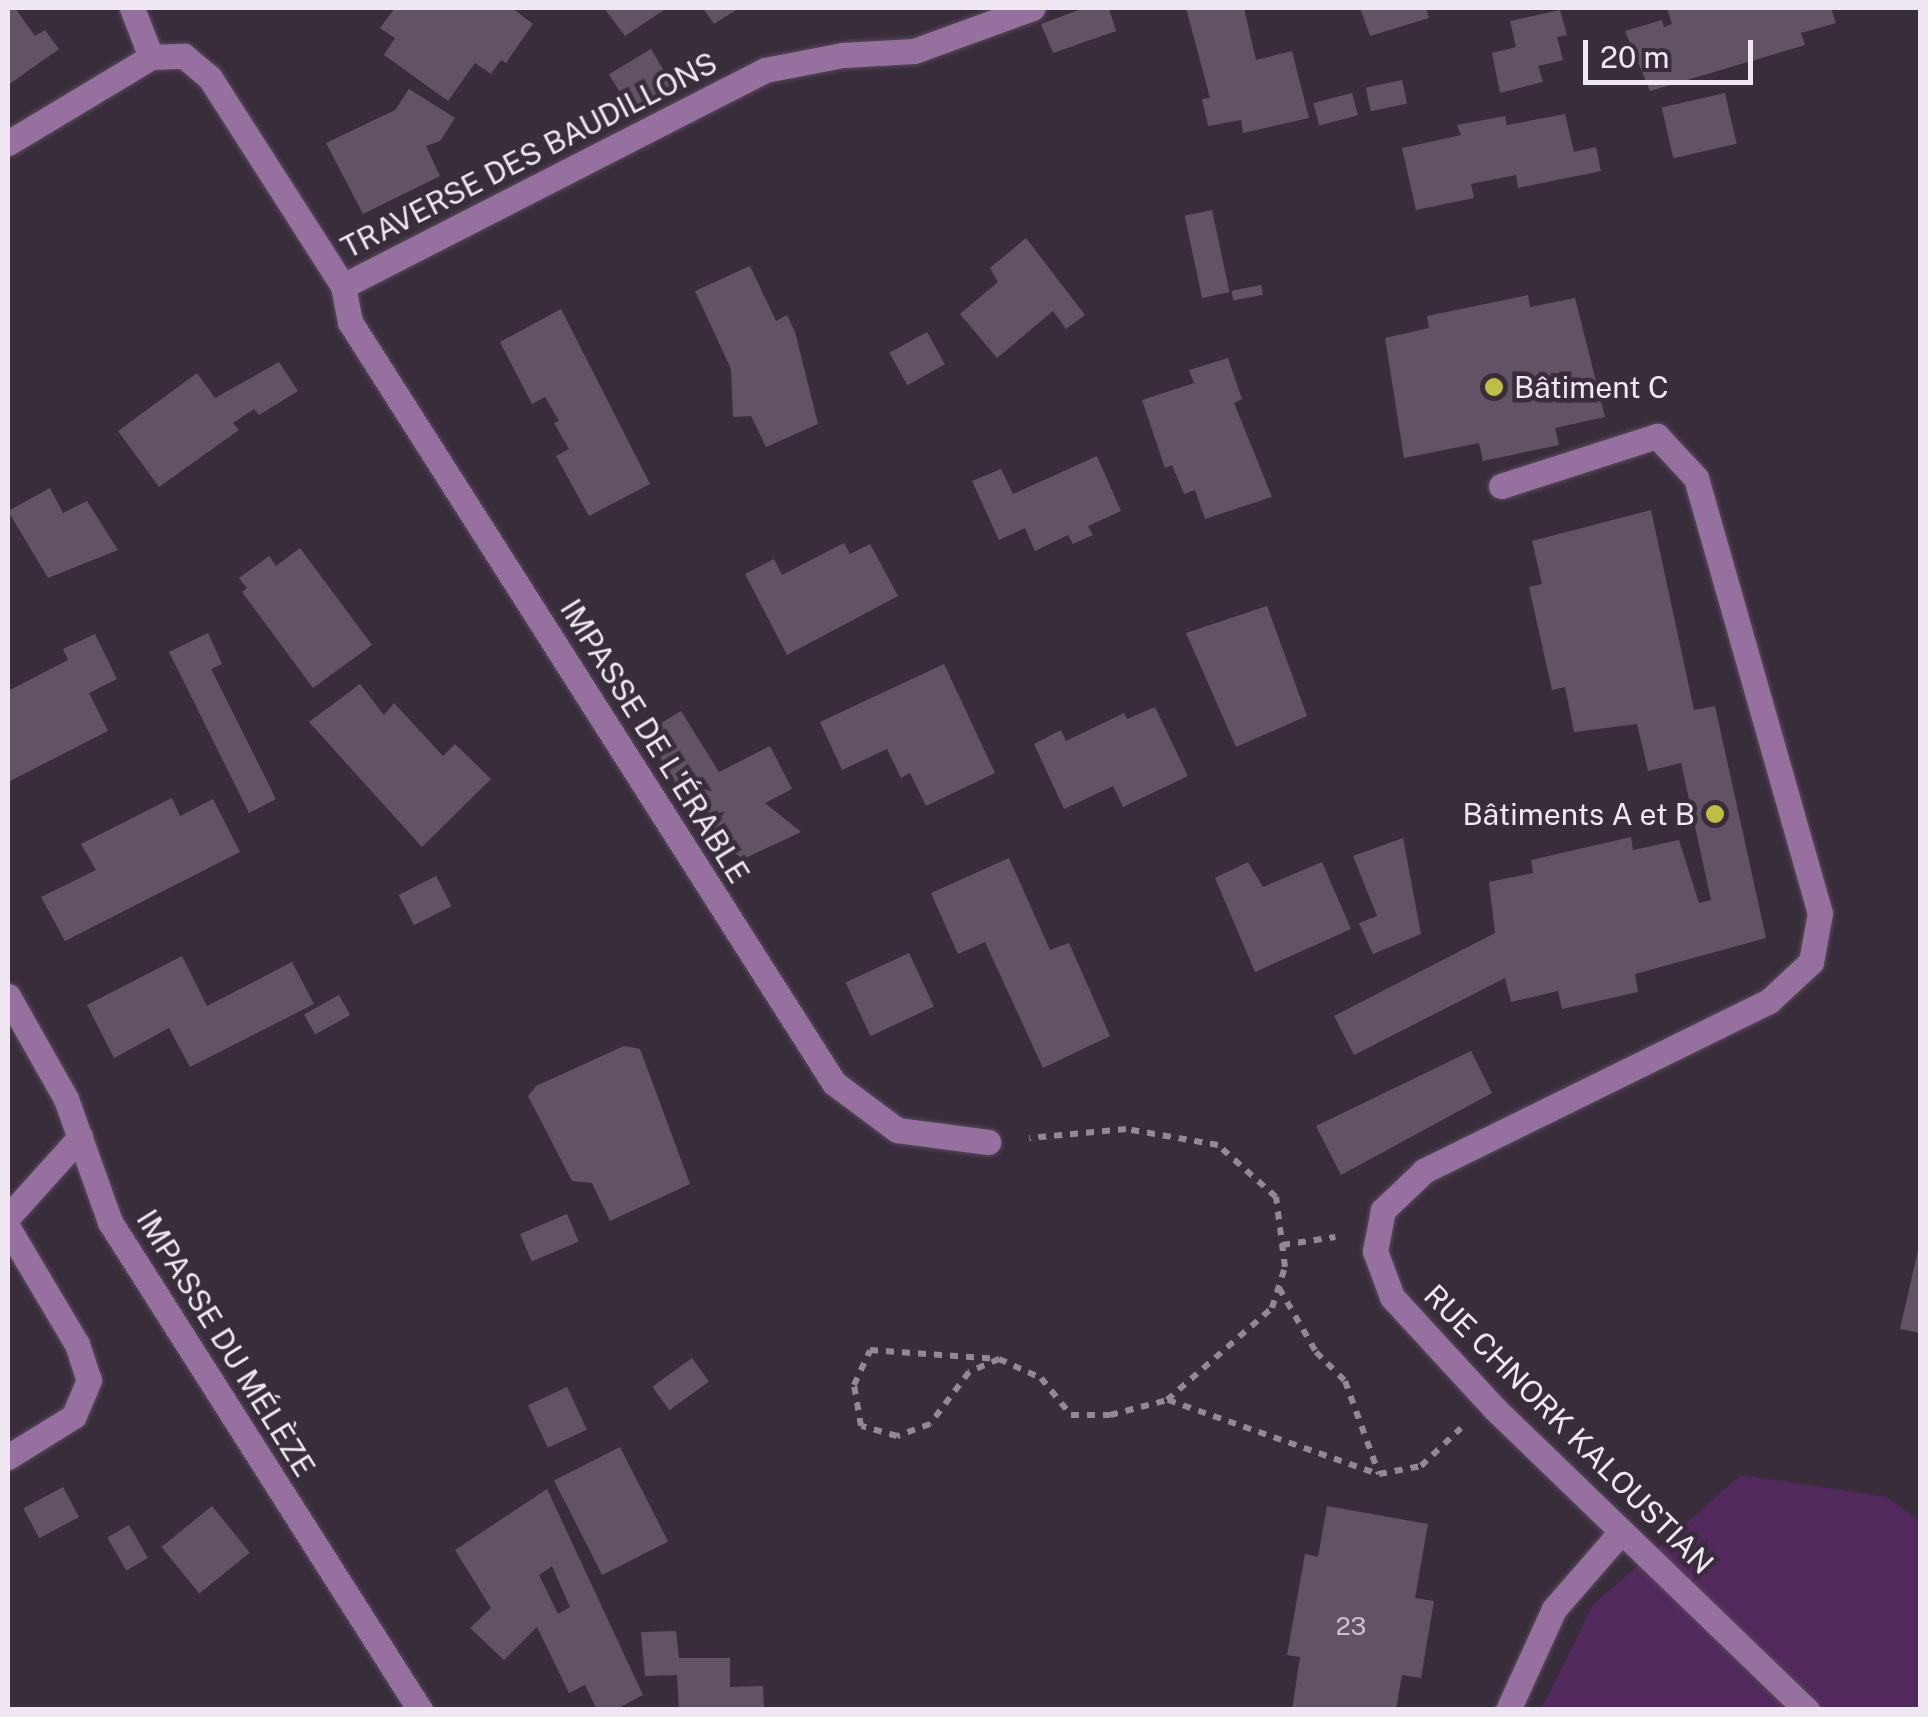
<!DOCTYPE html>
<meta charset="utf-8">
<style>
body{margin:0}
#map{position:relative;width:1928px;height:1717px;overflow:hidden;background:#392d3c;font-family:"Public Sans",sans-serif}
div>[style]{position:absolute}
.green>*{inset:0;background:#52295c}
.building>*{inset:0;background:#615364;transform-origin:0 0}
.path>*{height:6px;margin-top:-3px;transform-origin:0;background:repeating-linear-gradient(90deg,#938996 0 8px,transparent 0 16px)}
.roads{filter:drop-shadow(0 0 2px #564b59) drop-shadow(0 0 2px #564b59)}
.minor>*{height:25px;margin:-12.5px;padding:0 12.5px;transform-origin:12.5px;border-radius:12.5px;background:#96719f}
.dots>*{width:28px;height:28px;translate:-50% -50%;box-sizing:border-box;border:5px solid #392d3c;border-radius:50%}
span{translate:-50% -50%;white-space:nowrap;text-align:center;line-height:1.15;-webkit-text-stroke:9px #392d3c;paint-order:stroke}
.number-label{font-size:25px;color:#ccc2ce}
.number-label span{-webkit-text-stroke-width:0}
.street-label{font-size:30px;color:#efe7f1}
.poi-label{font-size:30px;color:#efe7f1}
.left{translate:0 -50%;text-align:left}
.right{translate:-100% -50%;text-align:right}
.frame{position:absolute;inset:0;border:10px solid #efe7f1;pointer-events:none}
.scale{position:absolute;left:1583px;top:40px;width:170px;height:45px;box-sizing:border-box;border:5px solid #efe7f1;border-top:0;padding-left:12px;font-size:30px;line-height:35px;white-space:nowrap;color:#efe7f1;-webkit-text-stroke:8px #392d3c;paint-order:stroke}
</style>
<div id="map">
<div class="green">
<div style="clip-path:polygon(1741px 1475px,1887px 1497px,1920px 1522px,1920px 1709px,1541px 1710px,1593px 1605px)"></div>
</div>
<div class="building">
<div style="clip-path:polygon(8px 8px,15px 8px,35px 36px,45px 30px,59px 49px,8px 85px)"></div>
<div style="clip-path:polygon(395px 8px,512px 8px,533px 24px,506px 63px,501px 60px,491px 74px,475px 63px,448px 101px,384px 55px,395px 38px,380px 28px)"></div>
<div style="clip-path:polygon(604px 8px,667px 8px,625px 36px)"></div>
<div style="clip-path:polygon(703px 8px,739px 8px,714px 24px)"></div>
<div style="clip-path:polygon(1084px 8px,1109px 8px,1116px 31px,1053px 53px,1041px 24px)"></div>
<div style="clip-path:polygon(1186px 8px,1244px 8px,1256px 60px,1292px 51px,1309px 118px,1243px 133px,1241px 120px,1208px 126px,1202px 99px,1210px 98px)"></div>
<div style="clip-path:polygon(1360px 8px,1426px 8px,1429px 18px,1370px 36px)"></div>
<div style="clip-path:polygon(1667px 8px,1831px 8px,1836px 23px,1801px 33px,1805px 45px,1650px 91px,1625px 31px,1662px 20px,1664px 27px,1672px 24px)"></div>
<div style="clip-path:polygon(1560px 10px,1567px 35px,1557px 37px,1563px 60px,1538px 66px,1543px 82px,1500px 93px,1492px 53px,1516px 47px,1510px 21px)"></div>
<div style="left:651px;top:49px;width:41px;height:49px;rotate:59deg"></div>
<div style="left:1402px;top:80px;width:24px;height:37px;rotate:78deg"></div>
<div style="clip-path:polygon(409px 89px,455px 118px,440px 141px,426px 146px,440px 176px,363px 214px,326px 143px,395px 110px)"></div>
<div style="left:1352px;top:93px;width:23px;height:40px;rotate:75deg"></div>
<div style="left:1725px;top:93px;width:52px;height:65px;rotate:77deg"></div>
<div style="clip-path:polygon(1565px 114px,1574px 152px,1596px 147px,1601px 171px,1518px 188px,1516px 175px,1471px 184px,1474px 198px,1416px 210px,1402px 148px,1461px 135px,1457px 125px,1505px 116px,1507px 125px)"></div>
<div style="left:1212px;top:210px;width:84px;height:28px;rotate:78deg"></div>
<div style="clip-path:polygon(1026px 238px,1085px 315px,1066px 329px,1053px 311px,997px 358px,960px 314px,998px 282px,990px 268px)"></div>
<div style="clip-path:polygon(750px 266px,776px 321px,787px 315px,795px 332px,818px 424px,766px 447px,751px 416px,733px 417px,731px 369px,695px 291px)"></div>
<div style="left:1261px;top:285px;width:10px;height:30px;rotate:79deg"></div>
<div style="clip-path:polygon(1528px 295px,1530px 307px,1575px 298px,1605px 417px,1555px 428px,1559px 445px,1483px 461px,1479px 443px,1404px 458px,1385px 338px,1429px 328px,1427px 316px)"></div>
<div style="clip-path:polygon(561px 309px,650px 484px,589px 516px,556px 456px,569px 449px,554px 423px,559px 421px,545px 397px,532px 404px,500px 342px)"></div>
<div style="left:927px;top:332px;width:37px;height:43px;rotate:61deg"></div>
<div style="clip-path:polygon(1228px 358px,1242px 399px,1234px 403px,1272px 497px,1205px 519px,1195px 490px,1184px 494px,1172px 465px,1165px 468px,1142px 400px,1194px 383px,1189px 370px)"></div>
<div style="clip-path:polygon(279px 362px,298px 391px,259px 415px,254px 409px,233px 423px,239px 430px,159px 487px,118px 431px,197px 373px,215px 398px)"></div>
<div style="clip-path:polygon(1097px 456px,1121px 511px,1088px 526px,1093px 535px,1073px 544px,1068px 535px,1035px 551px,1025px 528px,999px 540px,972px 481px,1001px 469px,1013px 494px)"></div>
<div style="clip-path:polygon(50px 488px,63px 513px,87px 501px,118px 550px,48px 578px,8px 511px)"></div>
<div style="clip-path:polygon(1651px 510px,1694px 710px,1715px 706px,1766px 938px,1635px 974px,1638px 992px,1562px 1009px,1558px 991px,1511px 1002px,1505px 978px,1354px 1055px,1334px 1016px,1495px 933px,1489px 882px,1533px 873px,1531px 860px,1631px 837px,1633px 850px,1679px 840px,1699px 903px,1711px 900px,1681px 763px,1648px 771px,1637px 724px,1574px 732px,1565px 687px,1552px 690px,1529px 587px,1542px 584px,1532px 541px)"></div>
<div style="clip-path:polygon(844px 543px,850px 554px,870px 544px,898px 596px,787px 655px,745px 574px,774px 559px,782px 575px)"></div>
<div style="clip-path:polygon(300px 548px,372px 645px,313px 688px,242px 592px,247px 588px,239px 578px,269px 556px,276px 566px)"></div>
<div style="clip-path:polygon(1267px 606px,1307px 716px,1236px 747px,1186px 633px)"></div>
<div style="clip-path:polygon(208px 633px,222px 664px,211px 669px,276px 799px,249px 813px,169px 652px)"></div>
<div style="clip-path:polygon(95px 634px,117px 679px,89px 693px,108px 731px,10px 781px,8px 691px,68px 660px,63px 649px)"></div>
<div style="clip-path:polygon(944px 664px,995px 773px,926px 806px,910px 773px,901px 778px,887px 749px,842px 770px,820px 722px)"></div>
<div style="clip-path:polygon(360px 684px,384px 715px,394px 703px,443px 756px,455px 744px,491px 779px,422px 847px,309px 722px)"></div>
<div style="clip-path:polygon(1155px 707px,1188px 776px,1123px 807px,1113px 786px,1064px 809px,1034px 744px,1061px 730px,1066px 741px,1124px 713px,1127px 719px)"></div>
<div style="clip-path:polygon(681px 711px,719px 772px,770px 746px,792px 789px,765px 803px,801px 832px,743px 859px,705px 831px,645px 733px)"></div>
<div style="clip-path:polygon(172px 798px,180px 816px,213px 799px,240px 852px,65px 941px,41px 897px,96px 870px,81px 844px)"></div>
<div style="clip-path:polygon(1403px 838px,1421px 934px,1373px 954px,1359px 923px,1377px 916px,1353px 856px)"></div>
<div style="clip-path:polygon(1009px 858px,1050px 950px,1069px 943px,1110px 1036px,1043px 1068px,985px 942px,958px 954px,931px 893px)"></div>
<div style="clip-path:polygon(1248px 862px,1263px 887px,1322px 862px,1351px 929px,1255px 972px,1215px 878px)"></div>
<div style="left:436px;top:876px;width:34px;height:42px;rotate:63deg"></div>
<div style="left:909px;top:953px;width:59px;height:70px;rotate:65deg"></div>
<div style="clip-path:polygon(182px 956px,207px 1006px,292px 962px,314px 1004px,190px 1067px,169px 1028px,114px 1058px,87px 1005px)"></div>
<div style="left:339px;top:995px;width:23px;height:40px;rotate:61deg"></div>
<div style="clip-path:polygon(624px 1046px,640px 1049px,690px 1184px,610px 1221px,592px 1183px,572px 1181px,528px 1096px,536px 1086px)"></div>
<div style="clip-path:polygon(1471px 1051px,1492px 1093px,1341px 1175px,1316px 1126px)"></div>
<div style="left:567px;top:1214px;width:30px;height:51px;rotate:67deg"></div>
<div style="clip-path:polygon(1919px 1246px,1920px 1246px,1920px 1333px,1900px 1329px)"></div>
<div style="left:692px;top:1358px;width:29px;height:49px;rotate:54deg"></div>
<div style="left:567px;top:1387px;width:47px;height:43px;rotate:65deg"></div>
<div style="left:620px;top:1447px;width:106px;height:74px;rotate:63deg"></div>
<div style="left:63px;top:1487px;width:34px;height:45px;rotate:62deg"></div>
<div style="clip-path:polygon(evenodd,547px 1489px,643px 1695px,615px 1710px,597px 1710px,585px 1685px,569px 1693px,537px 1627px,504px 1660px,470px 1628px,491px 1608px,455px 1550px,547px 1489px,552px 1566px,570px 1607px,558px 1614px,539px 1575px,552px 1566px)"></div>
<div style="left:212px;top:1506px;width:60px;height:65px;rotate:51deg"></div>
<div style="clip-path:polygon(1327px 1506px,1428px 1524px,1415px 1598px,1434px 1601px,1421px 1678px,1402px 1675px,1396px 1710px,1292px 1710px,1300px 1657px,1287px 1655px,1305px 1554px,1318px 1557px)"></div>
<div style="left:129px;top:1525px;width:38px;height:25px;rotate:60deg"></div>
<div style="clip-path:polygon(676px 1631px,679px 1658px,730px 1658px,730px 1687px,763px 1686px,764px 1710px,679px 1710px,677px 1675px,645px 1676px,641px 1632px)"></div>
</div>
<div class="path">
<div style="left:1282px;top:1245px;width:54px;rotate:-8.6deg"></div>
<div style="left:1279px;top:1288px;width:74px;rotate:60deg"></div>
<div style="left:1316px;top:1352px;width:41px;rotate:45deg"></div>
<div style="left:1345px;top:1381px;width:99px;rotate:69.9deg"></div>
<div style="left:1379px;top:1474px;width:43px;rotate:-10.8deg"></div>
<div style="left:1421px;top:1466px;width:55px;rotate:-43.5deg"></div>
<div style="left:999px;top:1359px;width:33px;rotate:157deg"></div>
<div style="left:969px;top:1372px;width:65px;rotate:126.9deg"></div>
<div style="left:930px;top:1424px;width:35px;rotate:160deg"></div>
<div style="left:897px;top:1436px;width:37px;rotate:-164deg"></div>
<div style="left:861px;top:1426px;width:42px;rotate:-99.7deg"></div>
<div style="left:854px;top:1385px;width:38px;rotate:-65deg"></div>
<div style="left:870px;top:1350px;width:129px;rotate:4deg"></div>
<div style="left:999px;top:1359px;width:46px;rotate:24.3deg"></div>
<div style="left:1041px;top:1378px;width:48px;rotate:51deg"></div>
<div style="left:1071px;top:1415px;width:39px"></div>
<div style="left:1110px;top:1415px;width:59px;rotate:-14.7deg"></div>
<div style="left:1167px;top:1400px;width:140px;rotate:-41.2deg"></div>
<div style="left:1272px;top:1308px;width:43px;rotate:-72.4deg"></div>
<div style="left:1285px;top:1267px;width:71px;rotate:-97.3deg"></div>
<div style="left:1276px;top:1197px;width:78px;rotate:-138.1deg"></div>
<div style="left:1218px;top:1145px;width:93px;rotate:-170.1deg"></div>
<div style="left:1126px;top:1129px;width:97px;rotate:174.7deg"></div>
<div style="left:1168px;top:1400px;width:223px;rotate:19.4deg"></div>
</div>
<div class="roads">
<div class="minor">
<div style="left:132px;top:8px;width:53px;rotate:68.8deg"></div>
<div style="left:8px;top:143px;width:167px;rotate:-31deg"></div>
<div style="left:151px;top:57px;width:33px;rotate:-2deg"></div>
<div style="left:184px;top:56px;width:34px;rotate:40deg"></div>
<div style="left:210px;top:78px;width:247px;rotate:57.4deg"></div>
<div style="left:343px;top:286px;width:474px;rotate:-27.1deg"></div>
<div style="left:765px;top:70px;width:79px;rotate:-10.9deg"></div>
<div style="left:843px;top:55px;width:71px;rotate:-3.2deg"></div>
<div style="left:914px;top:51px;width:126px;rotate:-20deg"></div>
<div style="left:343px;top:286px;width:37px;rotate:79deg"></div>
<div style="left:350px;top:322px;width:902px;rotate:57.54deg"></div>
<div style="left:834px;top:1083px;width:79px;rotate:36.7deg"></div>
<div style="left:897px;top:1130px;width:92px;rotate:7.5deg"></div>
<div style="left:1501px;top:486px;width:164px;rotate:-17.8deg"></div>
<div style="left:1657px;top:436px;width:57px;rotate:47.1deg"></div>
<div style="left:1696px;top:478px;width:452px;rotate:74.1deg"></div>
<div style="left:1820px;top:913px;width:50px;rotate:100.4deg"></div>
<div style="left:1811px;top:962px;width:57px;rotate:137.1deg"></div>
<div style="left:1769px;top:1001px;width:385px;rotate:153.8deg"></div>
<div style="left:1424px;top:1171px;width:57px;rotate:136.4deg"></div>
<div style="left:1383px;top:1210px;width:42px;rotate:101deg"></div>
<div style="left:1375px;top:1251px;width:49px;rotate:69.7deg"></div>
<div style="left:1392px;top:1297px;width:152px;rotate:47.4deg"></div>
<div style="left:1495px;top:1409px;width:434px;rotate:44deg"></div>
<div style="left:8px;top:996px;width:118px;rotate:60.6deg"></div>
<div style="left:66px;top:1099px;width:131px;rotate:70.3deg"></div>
<div style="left:110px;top:1222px;width:578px;rotate:57.57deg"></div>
<div style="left:8px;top:1217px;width:108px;rotate:-48deg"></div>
<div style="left:8px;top:1228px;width:135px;rotate:59.3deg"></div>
<div style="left:77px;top:1344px;width:38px;rotate:72deg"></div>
<div style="left:89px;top:1380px;width:39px;rotate:113deg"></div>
<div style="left:74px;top:1416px;width:78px;rotate:148.2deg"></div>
<div style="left:1508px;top:1710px;width:111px;rotate:-65.5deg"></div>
<div style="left:1554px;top:1609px;width:102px;rotate:-49deg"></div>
</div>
</div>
<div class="dots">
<div style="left:1494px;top:387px;background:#bebf42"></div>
<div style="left:1715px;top:814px;background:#bebf42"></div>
</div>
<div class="number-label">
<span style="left:1351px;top:1626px">23</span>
</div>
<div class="street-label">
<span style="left:529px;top:155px;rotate:-27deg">TRAVERSE DES BAUDILLONS</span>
<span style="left:655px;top:741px;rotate:58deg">IMPASSE DE L'ÉRABLE</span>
<span style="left:226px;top:1343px;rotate:58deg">IMPASSE DU MÉLÈZE</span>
<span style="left:1569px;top:1429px;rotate:45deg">RUE CHNORK KALOUSTIAN</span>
</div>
<div class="poi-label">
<span class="left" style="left:1514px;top:387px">Bâtiment C</span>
<span class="right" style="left:1695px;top:814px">Bâtiments A et B</span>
</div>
<div class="frame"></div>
<div class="scale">20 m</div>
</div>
